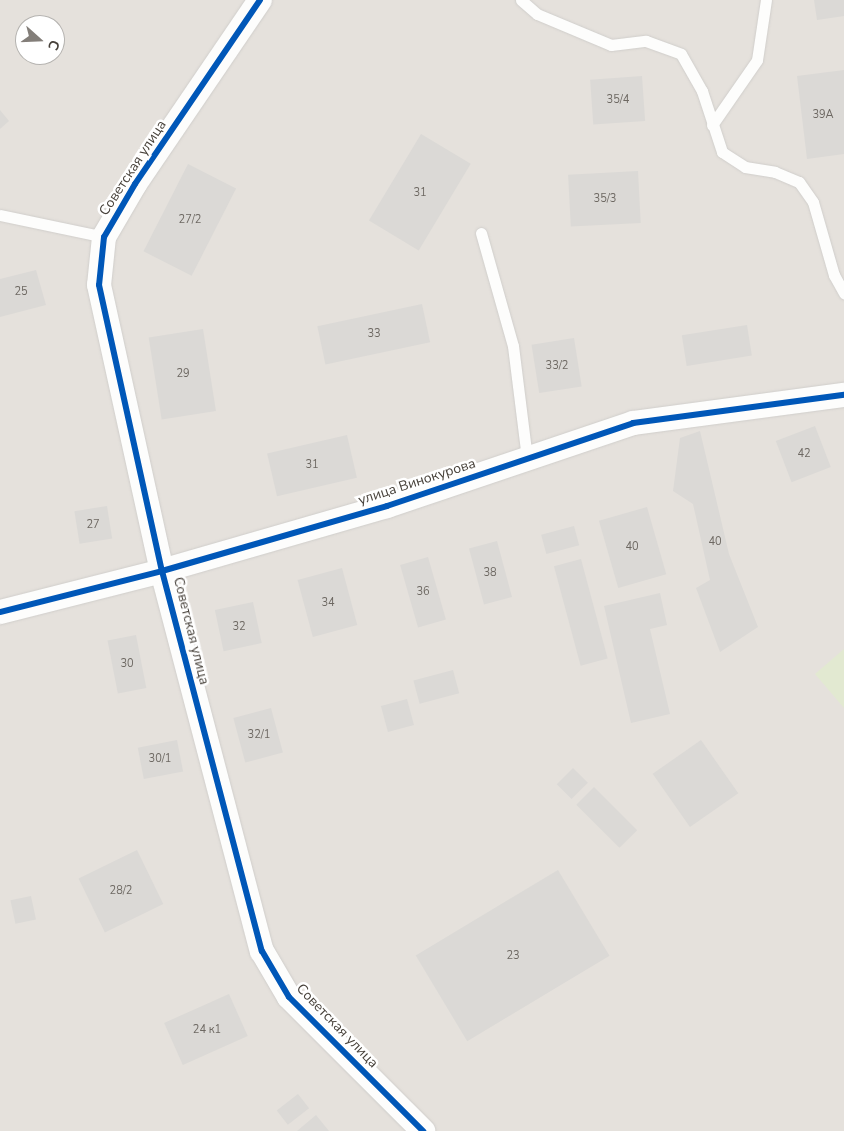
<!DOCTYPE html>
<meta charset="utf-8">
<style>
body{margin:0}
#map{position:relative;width:844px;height:1131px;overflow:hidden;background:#f2f0ed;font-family:"Nunito Sans",sans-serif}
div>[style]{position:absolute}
.residential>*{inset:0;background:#e5e1dc}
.green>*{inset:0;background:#e2e9d1}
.building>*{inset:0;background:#dbd9d6;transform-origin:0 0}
.roads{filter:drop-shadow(0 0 1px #d0cecb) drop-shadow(0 0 1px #d0cecb)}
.lane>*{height:11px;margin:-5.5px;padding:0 5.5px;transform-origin:5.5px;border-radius:5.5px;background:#fdfdfc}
.street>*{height:24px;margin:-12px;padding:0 12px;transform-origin:12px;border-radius:12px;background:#fdfdfc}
.cycleway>*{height:6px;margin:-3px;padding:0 3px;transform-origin:3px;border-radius:3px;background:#0057b8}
span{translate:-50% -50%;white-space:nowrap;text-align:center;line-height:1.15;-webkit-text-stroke:5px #fff;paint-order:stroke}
.number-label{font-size:11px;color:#6d6862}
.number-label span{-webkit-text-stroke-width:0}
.street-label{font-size:14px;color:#47413a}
.north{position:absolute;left:15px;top:15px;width:50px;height:50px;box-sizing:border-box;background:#fff;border:1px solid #b5b3b0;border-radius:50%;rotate:110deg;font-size:14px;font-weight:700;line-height:20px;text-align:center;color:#47413a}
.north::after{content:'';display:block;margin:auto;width:18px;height:22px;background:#837e79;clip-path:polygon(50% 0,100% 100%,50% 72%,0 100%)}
</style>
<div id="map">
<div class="residential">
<div style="clip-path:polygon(evenodd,0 0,844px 0,844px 1131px,0 1131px,0 0,25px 25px,55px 25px,55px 55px,25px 55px,25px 25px)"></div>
</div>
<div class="green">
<div style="clip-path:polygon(844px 649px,844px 708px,815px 674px)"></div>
</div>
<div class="building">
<div style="clip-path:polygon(814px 0,844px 0,844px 16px,817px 20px)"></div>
<div style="clip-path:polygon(844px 70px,844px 154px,807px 159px,797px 76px)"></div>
<div style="left:642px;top:76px;width:45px;height:52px;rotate:86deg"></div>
<div style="clip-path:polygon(0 110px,9px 121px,0 129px)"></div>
<div style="left:421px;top:134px;width:58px;height:101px;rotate:31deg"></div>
<div style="left:188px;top:164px;width:54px;height:98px;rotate:27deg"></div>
<div style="left:638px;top:171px;width:52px;height:70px;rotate:87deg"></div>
<div style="clip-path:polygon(36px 270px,46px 305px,0 317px,0 279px)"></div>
<div style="left:422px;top:304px;width:39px;height:107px;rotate:78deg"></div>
<div style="left:747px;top:325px;width:31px;height:66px;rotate:81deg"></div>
<div style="left:203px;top:329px;width:83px;height:55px;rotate:81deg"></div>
<div style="left:574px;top:338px;width:49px;height:43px;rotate:81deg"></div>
<div style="left:815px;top:426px;width:44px;height:42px;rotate:69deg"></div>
<div style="clip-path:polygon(700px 431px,729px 554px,758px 627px,720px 652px,696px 588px,710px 580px,693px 504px,673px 491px,680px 438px)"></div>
<div style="left:347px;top:435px;width:44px;height:82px;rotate:77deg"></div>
<div style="left:107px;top:506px;width:33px;height:33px;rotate:81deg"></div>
<div style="left:647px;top:507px;width:70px;height:50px;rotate:74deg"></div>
<div style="left:574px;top:526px;width:20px;height:34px;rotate:75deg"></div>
<div style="left:497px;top:541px;width:58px;height:29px;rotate:75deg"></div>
<div style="left:428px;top:557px;width:65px;height:29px;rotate:74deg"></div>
<div style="left:581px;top:559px;width:103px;height:28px;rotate:75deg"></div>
<div style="left:342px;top:568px;width:59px;height:46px;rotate:75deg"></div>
<div style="clip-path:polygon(660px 593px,667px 625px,650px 629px,670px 714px,631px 723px,604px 606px)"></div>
<div style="left:253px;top:602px;width:42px;height:39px;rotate:78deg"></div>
<div style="left:136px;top:635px;width:54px;height:29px;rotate:79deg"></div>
<div style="left:453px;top:670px;width:24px;height:41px;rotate:75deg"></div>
<div style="left:407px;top:699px;width:27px;height:27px;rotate:75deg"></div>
<div style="left:271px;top:708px;width:46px;height:39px;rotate:75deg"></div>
<div style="left:177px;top:740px;width:32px;height:40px;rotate:79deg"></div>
<div style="left:701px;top:740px;width:65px;height:59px;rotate:55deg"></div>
<div style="left:573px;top:768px;width:21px;height:23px;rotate:45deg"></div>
<div style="left:594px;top:787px;width:61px;height:25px;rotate:45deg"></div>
<div style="left:137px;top:850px;width:60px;height:65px;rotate:64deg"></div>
<div style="left:558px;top:870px;width:100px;height:166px;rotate:59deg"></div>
<div style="left:31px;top:896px;width:24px;height:21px;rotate:78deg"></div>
<div style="left:229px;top:994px;width:46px;height:71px;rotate:66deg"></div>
<div style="left:298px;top:1094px;width:18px;height:27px;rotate:52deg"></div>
<div style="clip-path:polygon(316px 1115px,329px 1131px,297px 1131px)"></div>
</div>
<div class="roads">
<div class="lane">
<div style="left:521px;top:0;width:21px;rotate:41deg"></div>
<div style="left:537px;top:14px;width:80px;rotate:22.7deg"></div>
<div style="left:611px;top:45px;width:35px;rotate:-7deg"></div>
<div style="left:646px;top:41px;width:37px;rotate:20deg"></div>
<div style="left:681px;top:54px;width:43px;rotate:60.4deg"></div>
<div style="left:702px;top:91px;width:64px;rotate:71.8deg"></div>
<div style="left:722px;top:152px;width:27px;rotate:33deg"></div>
<div style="left:745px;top:167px;width:30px;rotate:9deg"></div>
<div style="left:775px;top:172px;width:26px;rotate:23deg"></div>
<div style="left:799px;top:182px;width:24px;rotate:55deg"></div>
<div style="left:813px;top:202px;width:76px;rotate:74deg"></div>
<div style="left:834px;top:275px;width:21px;rotate:61deg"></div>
<div style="left:712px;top:125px;width:79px;rotate:-55.3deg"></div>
<div style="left:757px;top:60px;width:61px;rotate:-81.5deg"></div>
<div style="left:0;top:215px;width:106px;rotate:11.9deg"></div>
<div style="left:481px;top:233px;width:117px;rotate:74.2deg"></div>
<div style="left:513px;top:346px;width:113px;rotate:82.9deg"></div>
</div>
<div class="street">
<div style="left:260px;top:0;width:222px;rotate:124.2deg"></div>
<div style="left:135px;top:184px;width:61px;rotate:120.3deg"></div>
<div style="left:104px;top:237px;width:48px;rotate:95.9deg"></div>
<div style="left:99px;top:285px;width:293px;rotate:77.6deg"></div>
<div style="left:162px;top:571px;width:393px;rotate:75.3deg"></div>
<div style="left:262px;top:951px;width:53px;rotate:59.6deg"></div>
<div style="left:289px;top:997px;width:190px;rotate:45deg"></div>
<div style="left:0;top:612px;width:167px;rotate:-14.2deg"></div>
<div style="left:162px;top:571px;width:234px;rotate:-16.1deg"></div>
<div style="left:387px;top:506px;width:260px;rotate:-18.6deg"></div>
<div style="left:633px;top:423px;width:213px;rotate:-7.6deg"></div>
</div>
</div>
<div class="cycleway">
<div style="left:260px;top:0;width:222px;rotate:124.2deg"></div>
<div style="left:135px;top:184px;width:61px;rotate:120.3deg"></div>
<div style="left:104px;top:237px;width:48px;rotate:95.9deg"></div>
<div style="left:99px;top:285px;width:293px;rotate:77.6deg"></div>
<div style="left:162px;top:571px;width:393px;rotate:75.3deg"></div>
<div style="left:262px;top:951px;width:53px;rotate:59.6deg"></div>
<div style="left:289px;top:997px;width:190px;rotate:45deg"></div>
<div style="left:0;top:612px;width:167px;rotate:-14.2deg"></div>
<div style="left:162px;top:571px;width:234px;rotate:-16.1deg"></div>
<div style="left:387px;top:506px;width:260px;rotate:-18.6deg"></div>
<div style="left:633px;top:423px;width:213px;rotate:-7.6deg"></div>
</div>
<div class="number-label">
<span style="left:618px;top:100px">35/4</span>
<span style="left:823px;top:115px">39А</span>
<span style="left:420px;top:193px">31</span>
<span style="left:605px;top:199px">35/3</span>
<span style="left:190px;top:220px">27/2</span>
<span style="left:21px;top:292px">25</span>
<span style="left:374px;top:334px">33</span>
<span style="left:557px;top:366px">33/2</span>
<span style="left:183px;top:374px">29</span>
<span style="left:804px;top:454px">42</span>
<span style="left:312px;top:465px">31</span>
<span style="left:93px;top:525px">27</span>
<span style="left:715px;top:542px">40</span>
<span style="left:632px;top:547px">40</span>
<span style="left:490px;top:573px">38</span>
<span style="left:423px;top:592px">36</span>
<span style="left:328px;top:603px">34</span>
<span style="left:239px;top:627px">32</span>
<span style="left:127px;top:664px">30</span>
<span style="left:259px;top:735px">32/1</span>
<span style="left:160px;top:759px">30/1</span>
<span style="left:121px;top:891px">28/2</span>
<span style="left:513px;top:956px">23</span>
<span style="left:207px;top:1030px">24 к1</span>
</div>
<div class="street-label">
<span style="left:133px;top:168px;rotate:-57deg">Советская улица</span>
<span style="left:417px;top:482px;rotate:-18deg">улица Винокурова</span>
<span style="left:191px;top:631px;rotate:76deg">Советская улица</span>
<span style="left:337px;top:1026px;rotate:46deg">Советская улица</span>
</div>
<div class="north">С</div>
</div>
